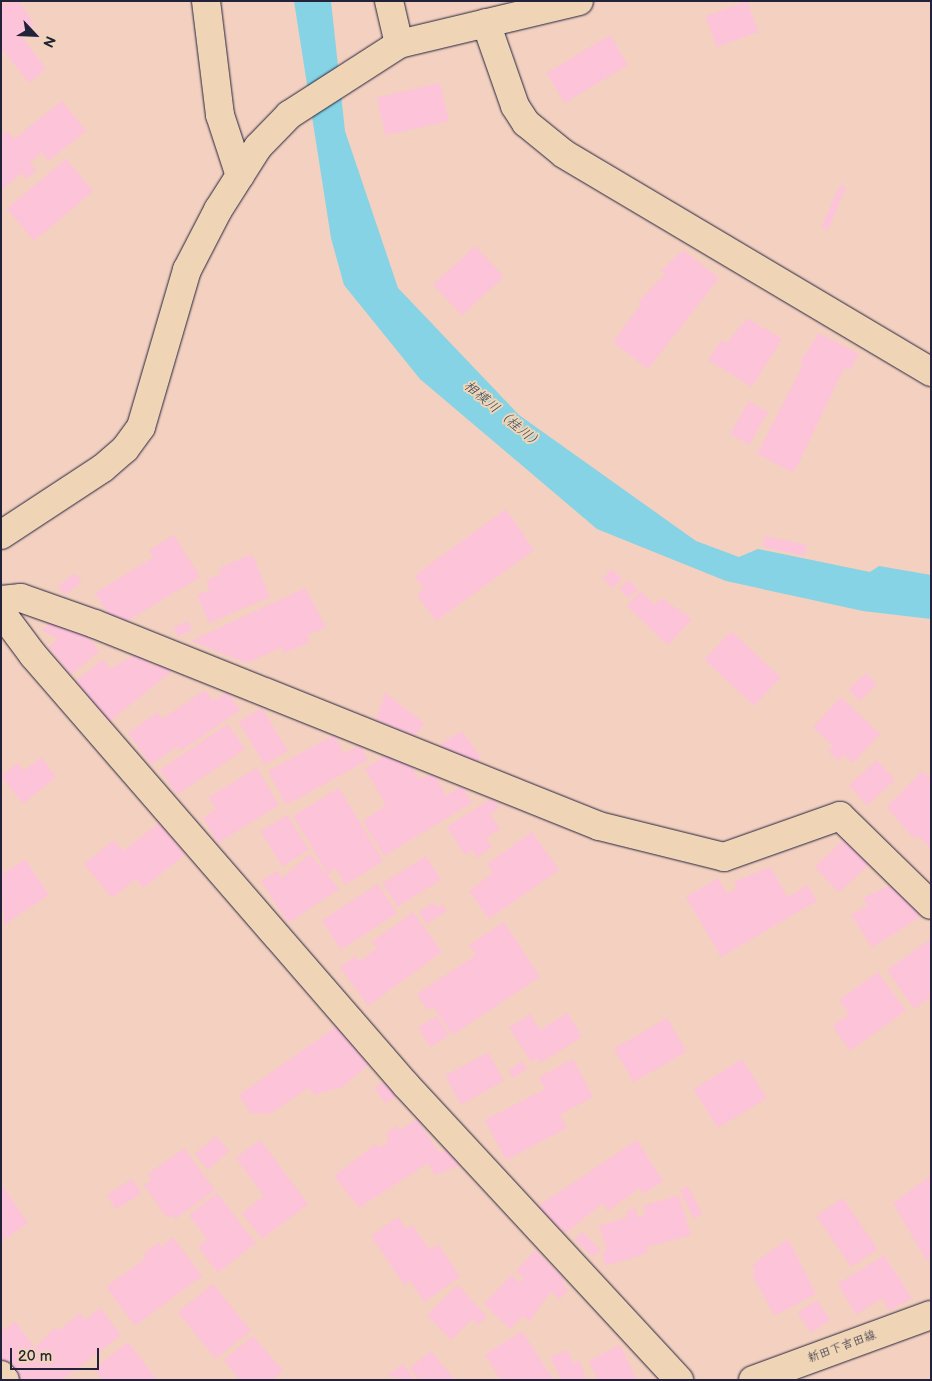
<!DOCTYPE html>
<meta charset="utf-8">
<style>
body{margin:0}
#map{position:relative;width:932px;height:1381px;overflow:hidden;background:#f3d0c0;font-family:"Balsamiq Sans","Klee One",sans-serif}
div>[style]{position:absolute}
.water>*{inset:0;background:#85d3e4}
.building>*{inset:0;background:#fcc3d9;transform-origin:0 0}
.roads{filter:drop-shadow(0 0 1px #22223b) drop-shadow(0 0 1px #22223b)}
.minor>*{height:28px;margin:-14px;padding:0 14px;transform-origin:14px;border-radius:14px;background:#efd5b6}
.major>*{height:28px;margin:-14px;padding:0 14px;transform-origin:14px;border-radius:14px;background:#efd5b6}
span{translate:-50% -50%;white-space:nowrap;text-align:center;line-height:1.15;-webkit-text-stroke:4px #efd5b6;paint-order:stroke}
.street-label{font-size:12px;color:#22223b}
.water-label{font-size:14px;color:#36455d;font-style:italic}
.frame{position:absolute;inset:0;border:2px solid #22223b;pointer-events:none}
.north{position:absolute;left:10px;top:10px;width:50px;height:50px;-webkit-text-stroke:4px #efd5b6;paint-order:stroke;rotate:115deg;font-size:14px;font-weight:700;line-height:20px;text-align:center;color:#22223b}
.north::after{content:'';display:block;margin:auto;width:18px;height:22px;background:#22223b;clip-path:polygon(50% 0,100% 100%,50% 72%,0 100%)}
.scale{position:absolute;left:10px;top:1348px;width:89px;height:22px;box-sizing:border-box;border:2px solid #22223b;border-top:0;padding-left:6px;font-size:15px;line-height:18px;white-space:nowrap;color:#22223b;-webkit-text-stroke:4px #efd5b6;paint-order:stroke}
</style>
<div id="map">
<div class="water">
<div style="clip-path:polygon(294px 1px,331px 1px,345px 131px,398px 288px,519px 415px,696px 541px,739px 557px,758px 549px,870px 572px,879px 566px,931px 575px,931px 619px,863px 611px,726px 581px,597px 529px,420px 379px,344px 285px,331px 238px)"></div>
</div>
<div class="building">
<div style="clip-path:polygon(12px 1px,19px 1px,34px 24px,21px 35px,46px 69px,29px 83px,1px 48px,1px 6px)"></div>
<div style="left:747px;top:1px;width:33px;height:44px;rotate:70deg"></div>
<div style="left:610px;top:35px;width:35px;height:74px;rotate:59deg"></div>
<div style="left:440px;top:83px;width:39px;height:65px;rotate:77deg"></div>
<div style="clip-path:polygon(62px 101px,86px 131px,48px 161px,42px 152px,30px 162px,36px 171px,26px 179px,22px 173px,1px 190px,1px 136px,8px 131px,14px 139px)"></div>
<div style="left:66px;top:159px;width:42px;height:77px;rotate:50deg"></div>
<div style="clip-path:polygon(840px 185px,846px 187px,828px 230px,821px 227px)"></div>
<div style="left:475px;top:246px;width:42px;height:57px;rotate:47deg"></div>
<div style="clip-path:polygon(683px 250px,719px 278px,648px 369px,613px 342px,641px 304px,638px 302px,665px 274px,661px 271px)"></div>
<div style="clip-path:polygon(747px 318px,782px 339px,752px 387px,708px 360px,721px 340px,727px 343px)"></div>
<div style="clip-path:polygon(819px 333px,859px 354px,850px 370px,844px 368px,794px 473px,757px 454px,803px 365px,799px 363px)"></div>
<div style="left:749px;top:401px;width:22px;height:38px;rotate:30deg"></div>
<div style="clip-path:polygon(506px 509px,534px 550px,436px 621px,417px 595px,424px 589px,414px 576px)"></div>
<div style="clip-path:polygon(174px 535px,200px 577px,122px 624px,118px 618px,112px 621px,95px 593px,154px 557px,149px 550px)"></div>
<div style="left:765px;top:536px;width:43px;height:11px;rotate:12deg"></div>
<div style="clip-path:polygon(252px 554px,270px 597px,209px 623px,197px 595px,210px 590px,206px 580px,221px 574px,219px 568px)"></div>
<div style="left:612px;top:569px;width:14px;height:13px;rotate:45deg"></div>
<div style="left:75px;top:573px;width:11px;height:22px;rotate:52deg"></div>
<div style="left:629px;top:580px;width:13px;height:13px;rotate:48deg"></div>
<div style="clip-path:polygon(305px 588px,326px 627px,307px 635px,310px 642px,284px 653px,282px 647px,247px 663px,191px 641px)"></div>
<div style="clip-path:polygon(641px 591px,655px 605px,661px 598px,692px 619px,668px 645px,627px 606px)"></div>
<div style="clip-path:polygon(54px 619px,83px 627px,99px 652px,71px 675px,49px 647px,58px 639px,42px 630px)"></div>
<div style="left:188px;top:621px;width:10px;height:16px;rotate:66deg"></div>
<div style="left:731px;top:631px;width:68px;height:39px;rotate:43deg"></div>
<div style="clip-path:polygon(140px 652px,152px 667px,162px 660px,171px 672px,109px 722px,76px 681px,103px 659px,110px 669px)"></div>
<div style="left:866px;top:673px;width:16px;height:24px;rotate:47deg"></div>
<div style="clip-path:polygon(205px 690px,213px 701px,227px 692px,240px 710px,181px 751px,178px 746px,151px 765px,128px 733px,158px 712px,162px 719px)"></div>
<div style="clip-path:polygon(385px 693px,424px 723px,415px 736px,376px 720px)"></div>
<div style="clip-path:polygon(841px 697px,880px 734px,853px 763px,844px 755px,838px 761px,828px 751px,833px 746px,813px 727px)"></div>
<div style="left:262px;top:708px;width:50px;height:27px;rotate:59deg"></div>
<div style="left:228px;top:724px;width:30px;height:82px;rotate:56deg"></div>
<div style="clip-path:polygon(462px 731px,481px 758px,473px 765px,445px 751px,441px 744px)"></div>
<div style="clip-path:polygon(334px 735px,344px 754px,360px 745px,368px 760px,286px 805px,268px 771px)"></div>
<div style="clip-path:polygon(390px 752px,410px 764px,419px 779px,434px 773px,446px 796px,462px 786px,472px 803px,384px 856px,363px 821px,386px 805px,365px 769px)"></div>
<div style="clip-path:polygon(41px 757px,56px 777px,23px 804px,1px 776px,18px 763px,24px 771px)"></div>
<div style="left:877px;top:760px;width:27px;height:38px;rotate:48deg"></div>
<div style="clip-path:polygon(257px 768px,279px 805px,218px 843px,203px 818px,216px 809px,209px 797px)"></div>
<div style="clip-path:polygon(922px 771px,931px 779px,931px 848px,917px 835px,914px 839px,887px 807px)"></div>
<div style="clip-path:polygon(339px 788px,383px 861px,345px 885px,336px 868px,328px 874px,293px 816px)"></div>
<div style="clip-path:polygon(492px 798px,499px 808px,490px 814px,500px 829px,486px 838px,492px 847px,477px 858px,472px 850px,465px 855px,447px 827px)"></div>
<div style="left:287px;top:815px;width:41px;height:31px;rotate:58deg"></div>
<div style="clip-path:polygon(159px 823px,185px 855px,143px 888px,136px 879px,112px 898px,84px 864px,114px 840px,123px 851px)"></div>
<div style="clip-path:polygon(532px 832px,559px 870px,489px 919px,469px 891px,493px 873px,487px 864px)"></div>
<div style="left:847px;top:837px;width:35px;height:44px;rotate:47deg"></div>
<div style="clip-path:polygon(310px 854px,339px 889px,288px 923px,261px 881px,277px 871px,282px 878px)"></div>
<div style="left:426px;top:856px;width:28px;height:51px;rotate:58deg"></div>
<div style="clip-path:polygon(25px 859px,49px 895px,4px 925px,1px 869px,4px 873px)"></div>
<div style="clip-path:polygon(770px 867px,788px 897px,808px 885px,817px 901px,721px 957px,686px 897px,718px 878px,727px 894px,737px 888px,734px 882px)"></div>
<div style="clip-path:polygon(897px 882px,920px 917px,872px 948px,851px 915px,868px 905px,863px 898px)"></div>
<div style="left:378px;top:884px;width:35px;height:67px;rotate:57deg"></div>
<div style="clip-path:polygon(433px 902px,437px 908px,442px 904px,447px 911px,427px 924px,419px 912px)"></div>
<div style="clip-path:polygon(413px 912px,442px 952px,368px 1006px,340px 967px,356px 956px,359px 962px,377px 948px,372px 942px)"></div>
<div style="clip-path:polygon(504px 922px,540px 977px,452px 1035px,434px 1007px,428px 1010px,417px 994px,476px 955px,469px 945px)"></div>
<div style="clip-path:polygon(931px 939px,931px 997px,914px 1009px,887px 970px)"></div>
<div style="clip-path:polygon(878px 972px,906px 1011px,850px 1051px,833px 1026px,849px 1014px,839px 1000px)"></div>
<div style="clip-path:polygon(568px 1013px,582px 1037px,540px 1063px,538px 1058px,531px 1062px,509px 1027px,530px 1014px,540px 1030px)"></div>
<div style="left:437px;top:1016px;width:23px;height:22px;rotate:59deg"></div>
<div style="left:667px;top:1018px;width:39px;height:61px;rotate:60deg"></div>
<div style="clip-path:polygon(337px 1026px,368px 1065px,342px 1087px,315px 1095px,308px 1088px,270px 1114px,250px 1113px,239px 1095px)"></div>
<div style="left:488px;top:1052px;width:33px;height:49px;rotate:61deg"></div>
<div style="clip-path:polygon(573px 1059px,593px 1097px,560px 1115px,567px 1128px,506px 1160px,485px 1120px,545px 1089px,539px 1077px)"></div>
<div style="left:742px;top:1059px;width:46px;height:57px;rotate:58deg"></div>
<div style="left:522px;top:1061px;width:9px;height:17px;rotate:54deg"></div>
<div style="left:386px;top:1080px;width:19px;height:14px;rotate:55deg"></div>
<div style="clip-path:polygon(417px 1119px,440px 1154px,446px 1148px,459px 1166px,435px 1175px,428px 1163px,359px 1208px,334px 1176px,376px 1144px,379px 1148px,389px 1142px,386px 1135px,396px 1126px,400px 1130px)"></div>
<div style="left:216px;top:1136px;width:20px;height:28px;rotate:49deg"></div>
<div style="clip-path:polygon(260px 1140px,308px 1204px,262px 1239px,242px 1213px,264px 1196px,236px 1158px)"></div>
<div style="clip-path:polygon(637px 1140px,663px 1181px,643px 1194px,640px 1188px,608px 1211px,603px 1203px,566px 1233px,537px 1207px)"></div>
<div style="clip-path:polygon(184px 1148px,215px 1190px,175px 1219px,172px 1215px,167px 1218px,144px 1185px,152px 1180px,148px 1174px)"></div>
<div style="clip-path:polygon(931px 1176px,931px 1257px,926px 1260px,893px 1203px)"></div>
<div style="left:132px;top:1179px;width:17px;height:30px;rotate:57deg"></div>
<div style="clip-path:polygon(1px 1184px,28px 1223px,1px 1242px)"></div>
<div style="left:688px;top:1186px;width:32px;height:9px;rotate:64deg"></div>
<div style="clip-path:polygon(217px 1193px,256px 1243px,218px 1273px,198px 1247px,207px 1239px,189px 1215px)"></div>
<div style="clip-path:polygon(679px 1195px,691px 1235px,646px 1247px,648px 1253px,606px 1266px,602px 1252px,607px 1250px,599px 1226px,628px 1217px,626px 1211px,635px 1208px,638px 1217px,645px 1215px,643px 1206px)"></div>
<div style="left:843px;top:1198px;width:62px;height:32px;rotate:56deg"></div>
<div style="clip-path:polygon(398px 1217px,406px 1229px,412px 1225px,430px 1250px,438px 1244px,460px 1277px,424px 1302px,410px 1281px,404px 1285px,371px 1236px)"></div>
<div style="left:582px;top:1232px;width:25px;height:11px;rotate:43deg"></div>
<div style="clip-path:polygon(173px 1237px,202px 1276px,135px 1326px,106px 1287px,146px 1258px,143px 1254px,158px 1243px,161px 1247px)"></div>
<div style="clip-path:polygon(788px 1239px,816px 1294px,774px 1316px,752px 1274px,756px 1272px,752px 1265px)"></div>
<div style="clip-path:polygon(535px 1250px,565px 1280px,562px 1283px,568px 1290px,559px 1300px,551px 1291px,529px 1322px,523px 1316px,510px 1329px,484px 1304px,512px 1275px,519px 1283px,524px 1278px,516px 1271px)"></div>
<div style="clip-path:polygon(884px 1255px,912px 1298px,890px 1311px,882px 1298px,856px 1315px,838px 1284px)"></div>
<div style="left:213px;top:1284px;width:60px;height:45px;rotate:51deg"></div>
<div style="clip-path:polygon(458px 1285px,487px 1317px,478px 1325px,472px 1319px,451px 1340px,427px 1315px)"></div>
<div style="left:817px;top:1300px;width:24px;height:23px;rotate:57deg"></div>
<div style="clip-path:polygon(100px 1308px,121px 1335px,62px 1380px,14px 1380px,1px 1363px,1px 1332px,15px 1321px,35px 1348px,55px 1327px,58px 1331px,80px 1313px,85px 1320px)"></div>
<div style="clip-path:polygon(522px 1331px,553px 1379px,551px 1380px,501px 1380px,485px 1355px)"></div>
<div style="clip-path:polygon(253px 1336px,283px 1371px,272px 1380px,240px 1380px,224px 1360px)"></div>
<div style="clip-path:polygon(128px 1342px,157px 1380px,103px 1380px,94px 1369px)"></div>
<div style="clip-path:polygon(620px 1345px,637px 1380px,598px 1380px,589px 1361px)"></div>
<div style="clip-path:polygon(567px 1350px,573px 1363px,579px 1360px,586px 1379px,561px 1380px,551px 1357px)"></div>
<div style="clip-path:polygon(431px 1351px,455px 1380px,420px 1380px,410px 1368px)"></div>
<div style="clip-path:polygon(403px 1364px,415px 1380px,387px 1376px)"></div>
</div>
<div class="roads">
<div class="minor">
<div style="left:206px;top:1px;width:115px;rotate:83deg"></div>
<div style="left:220px;top:115px;width:64px;rotate:71.8deg"></div>
<div style="left:389px;top:1px;width:44px;rotate:76.9deg"></div>
<div style="left:486px;top:23px;width:88px;rotate:70.7deg"></div>
<div style="left:515px;top:106px;width:20px;rotate:57deg"></div>
<div style="left:526px;top:123px;width:49px;rotate:39.2deg"></div>
<div style="left:564px;top:154px;width:427px;rotate:30.7deg"></div>
<div style="left:1px;top:535px;width:122px;rotate:-33.3deg"></div>
<div style="left:103px;top:468px;width:29px;rotate:-41deg"></div>
<div style="left:125px;top:449px;width:27px;rotate:-54deg"></div>
<div style="left:141px;top:427px;width:164px;rotate:-73.7deg"></div>
<div style="left:187px;top:270px;width:68px;rotate:-62.7deg"></div>
<div style="left:218px;top:210px;width:75px;rotate:-57.6deg"></div>
<div style="left:258px;top:147px;width:45px;rotate:-45.9deg"></div>
<div style="left:289px;top:115px;width:131px;rotate:-32.8deg"></div>
<div style="left:399px;top:44px;width:185px;rotate:-13.4deg"></div>
<div style="left:1px;top:600px;width:20px;rotate:-6deg"></div>
<div style="left:21px;top:598px;width:78px;rotate:19.4deg"></div>
<div style="left:95px;top:624px;width:543px;rotate:21.84deg"></div>
<div style="left:599px;top:826px;width:129px;rotate:13.9deg"></div>
<div style="left:724px;top:857px;width:123px;rotate:-19.5deg"></div>
<div style="left:840px;top:816px;width:127px;rotate:44.4deg"></div>
<div style="left:1px;top:612px;width:54px;rotate:53.3deg"></div>
<div style="left:33px;top:655px;width:569px;rotate:49.06deg"></div>
<div style="left:406px;top:1085px;width:402px;rotate:47.2deg"></div>
<div style="left:1px;top:1375px;width:6px;rotate:51deg"></div>
</div>
<div class="major">
<div style="left:753px;top:1380px;width:189px;rotate:-20.1deg"></div>
</div>
</div>
<div class="street-label">
<span style="left:842px;top:1347px;rotate:-20deg">新田下吉田線</span>
</div>
<div class="water-label">
<span style="left:503px;top:415px;rotate:40deg">相模川（桂川）</span>
</div>
<div class="frame"></div>
<div class="north">N</div>
<div class="scale">20 m</div>
</div>
